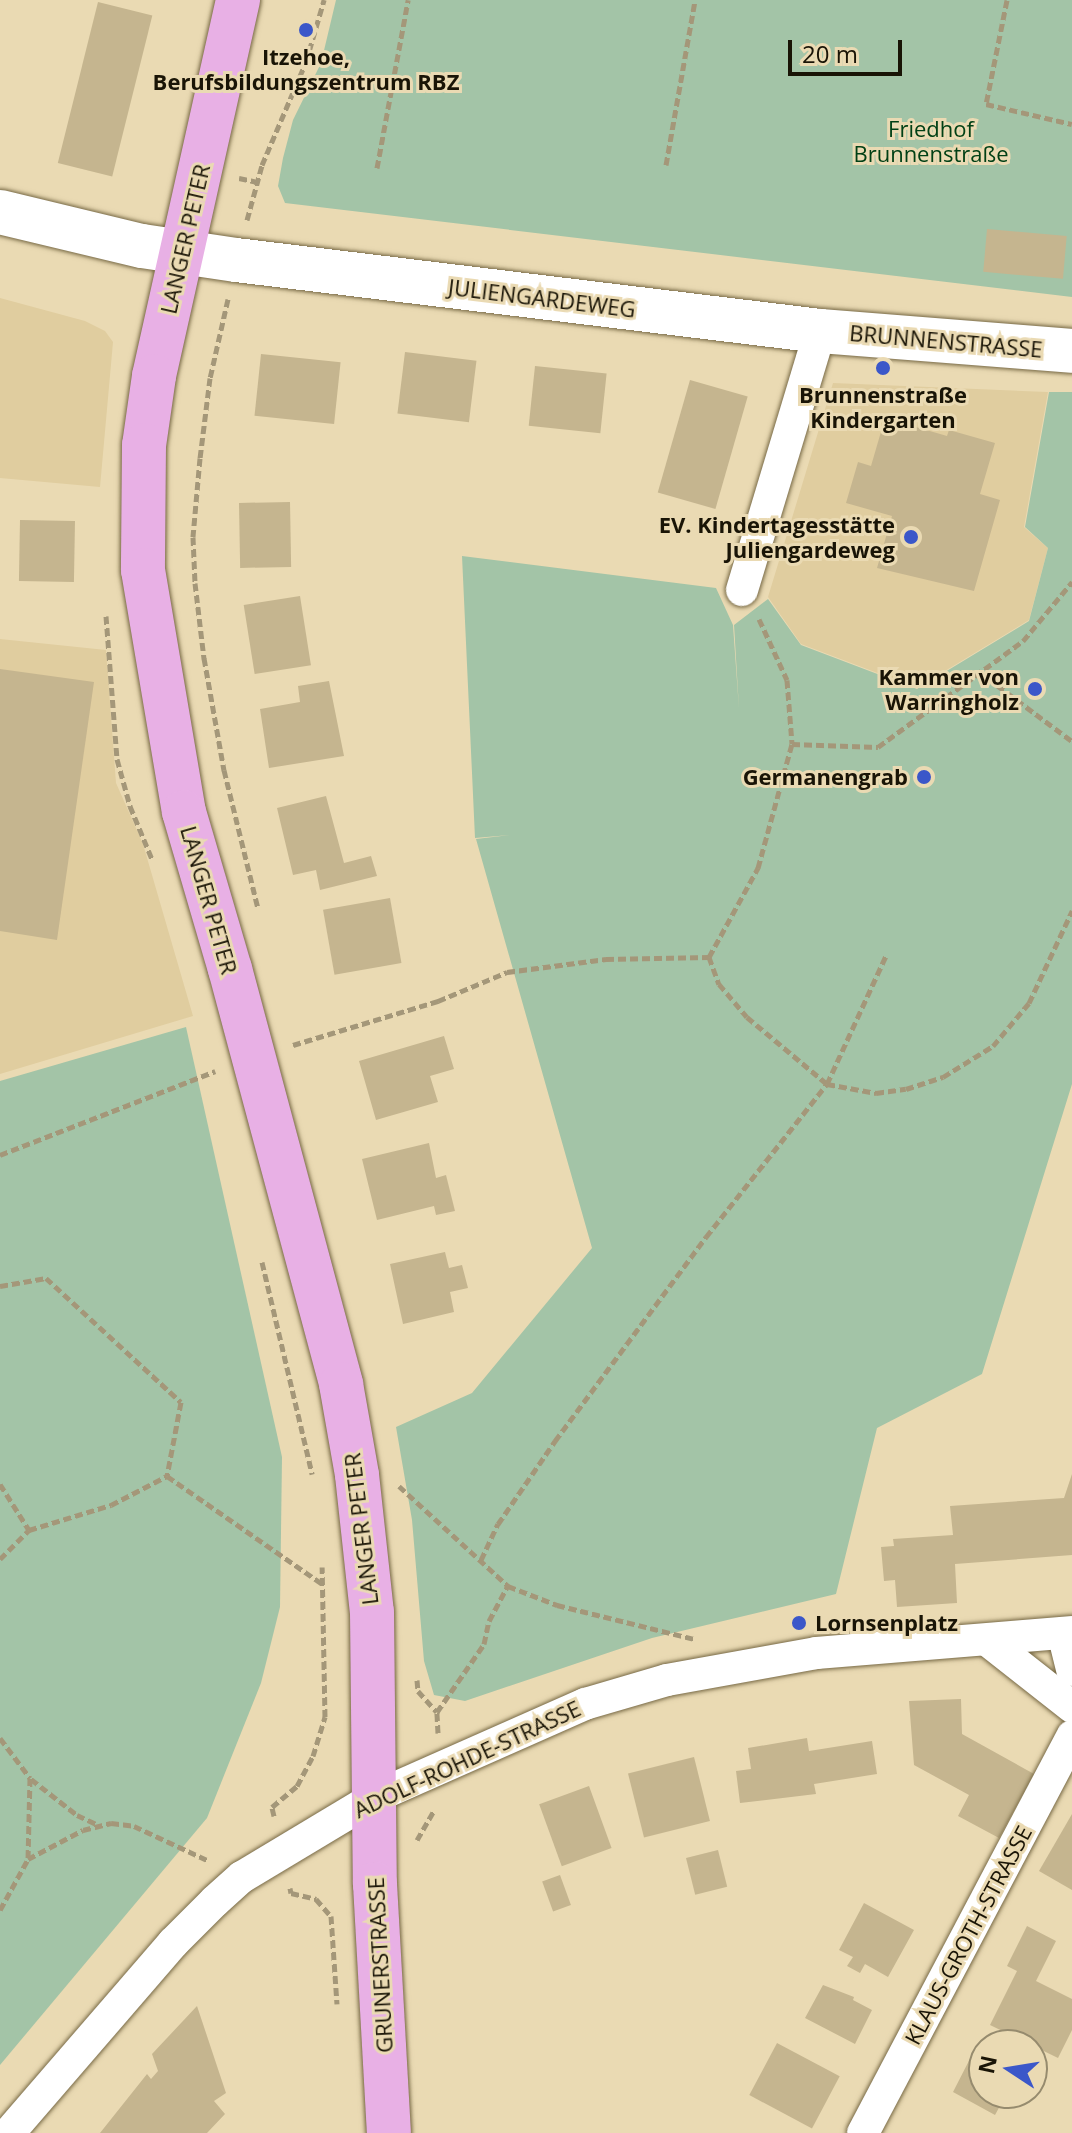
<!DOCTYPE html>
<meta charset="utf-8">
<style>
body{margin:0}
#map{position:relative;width:1072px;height:2133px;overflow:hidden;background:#eadab3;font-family:"Open Sans",sans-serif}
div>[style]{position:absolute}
.built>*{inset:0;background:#e0cd9f}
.green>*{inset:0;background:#a3c4a7}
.building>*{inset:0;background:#c5b58f;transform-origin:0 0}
.path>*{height:5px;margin-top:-2.5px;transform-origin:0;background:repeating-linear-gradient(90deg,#a49779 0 8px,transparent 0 12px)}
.roads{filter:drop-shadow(0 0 2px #776945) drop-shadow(0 0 2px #776945)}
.street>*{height:32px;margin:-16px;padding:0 16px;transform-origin:16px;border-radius:16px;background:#fff}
.secondary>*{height:44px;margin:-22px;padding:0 22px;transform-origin:22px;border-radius:22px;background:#fff}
.primary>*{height:44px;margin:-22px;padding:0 22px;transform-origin:22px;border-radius:22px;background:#e8b0e5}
.dots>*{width:22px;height:22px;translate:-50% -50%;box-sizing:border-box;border:4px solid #eadab3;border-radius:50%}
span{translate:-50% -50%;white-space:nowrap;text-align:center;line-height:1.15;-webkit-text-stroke:6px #eadab3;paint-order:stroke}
.poi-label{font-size:22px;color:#191406;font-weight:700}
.right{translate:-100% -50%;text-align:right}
.left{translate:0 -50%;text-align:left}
.park-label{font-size:22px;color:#004015}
.street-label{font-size:22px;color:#191406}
.north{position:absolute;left:968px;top:2029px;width:80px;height:80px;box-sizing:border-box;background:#eadab3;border:2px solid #968b6e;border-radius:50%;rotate:282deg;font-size:22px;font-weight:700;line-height:32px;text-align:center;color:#191406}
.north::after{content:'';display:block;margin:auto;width:28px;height:36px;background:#3b57c9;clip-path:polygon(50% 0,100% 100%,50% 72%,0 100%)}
.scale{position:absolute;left:788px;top:40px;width:114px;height:36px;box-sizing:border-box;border:4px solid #191406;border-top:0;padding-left:10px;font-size:24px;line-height:28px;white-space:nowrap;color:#191406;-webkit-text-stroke:6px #eadab3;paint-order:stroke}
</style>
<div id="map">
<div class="built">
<div style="clip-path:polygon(0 298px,85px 321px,105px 331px,113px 342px,100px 487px,0 478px)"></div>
<div style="clip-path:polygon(833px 383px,1048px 392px,1024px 527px,1048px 548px,1029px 620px,917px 688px,801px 644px,768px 597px)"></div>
<div style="clip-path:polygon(0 639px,106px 650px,116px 783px,143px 844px,193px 1016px,0 1074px)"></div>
</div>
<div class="green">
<div style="clip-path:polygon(336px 0,1072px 0,1072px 297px,285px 203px,278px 186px,283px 158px,293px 120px,321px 63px)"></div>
<div style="clip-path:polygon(1049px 392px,1072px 392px,1072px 1084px,982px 1374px,877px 1428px,836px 1594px,652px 1638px,465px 1701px,434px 1695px,424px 1661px,412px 1520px,396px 1427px,472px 1393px,592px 1248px,476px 839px,510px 835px,475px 838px,462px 556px,716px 588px,733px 625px,739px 709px,734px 625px,768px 599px,801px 645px,917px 689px,1029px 621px,1048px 548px,1025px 527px)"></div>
<div style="clip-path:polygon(186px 1027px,282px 1457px,280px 1607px,261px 1683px,207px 1818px,0 2065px,0 1081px)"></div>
</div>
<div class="building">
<div style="left:98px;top:2px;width:56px;height:166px;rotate:14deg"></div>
<div style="left:987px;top:229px;width:80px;height:43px;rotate:5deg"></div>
<div style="left:405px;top:352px;width:72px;height:62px;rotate:7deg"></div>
<div style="left:261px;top:354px;width:80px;height:62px;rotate:6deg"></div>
<div style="left:535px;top:366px;width:72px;height:60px;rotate:6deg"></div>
<div style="left:690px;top:380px;width:60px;height:117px;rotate:16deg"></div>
<div style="clip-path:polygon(885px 418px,947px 436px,949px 430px,995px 443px,980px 494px,1000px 500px,974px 591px,877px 568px,892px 516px,846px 503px,858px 462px,871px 466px)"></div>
<div style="left:290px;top:502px;width:65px;height:51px;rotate:89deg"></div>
<div style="left:20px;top:520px;width:55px;height:61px;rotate:1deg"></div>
<div style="left:300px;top:596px;width:70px;height:57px;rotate:81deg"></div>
<div style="clip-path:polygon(0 669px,94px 682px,57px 940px,0 931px)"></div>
<div style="clip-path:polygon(329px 681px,344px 756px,269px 768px,260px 709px,300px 702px,298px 686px)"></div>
<div style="clip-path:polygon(326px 796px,344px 863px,371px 856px,377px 876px,320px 890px,316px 870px,293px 875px,277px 808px)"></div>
<div style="left:390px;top:898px;width:66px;height:68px;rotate:80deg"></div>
<div style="clip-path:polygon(444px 1036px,454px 1069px,430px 1076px,438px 1102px,376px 1120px,359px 1061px)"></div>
<div style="clip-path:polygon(429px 1143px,436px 1178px,446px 1175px,455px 1211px,436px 1215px,434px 1206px,377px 1220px,362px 1159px)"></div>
<div style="clip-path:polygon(445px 1252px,449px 1268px,462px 1265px,468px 1288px,450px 1292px,454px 1312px,403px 1324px,390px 1264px)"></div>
<div style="clip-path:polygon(1072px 1474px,1072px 1555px,955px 1564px,957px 1603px,897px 1607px,895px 1580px,884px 1581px,881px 1547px,894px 1546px,893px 1539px,953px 1535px,950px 1506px,1064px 1498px)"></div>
<div style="clip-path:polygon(961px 1699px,962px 1734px,1034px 1774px,999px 1838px,958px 1816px,969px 1795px,914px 1765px,909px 1701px)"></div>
<div style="clip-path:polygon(807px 1738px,809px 1751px,872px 1741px,877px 1774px,814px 1784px,816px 1794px,740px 1803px,736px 1771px,751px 1769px,748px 1748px)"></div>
<div style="left:694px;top:1757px;width:66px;height:68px;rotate:76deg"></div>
<div style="left:589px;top:1786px;width:66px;height:53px;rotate:70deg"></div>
<div style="clip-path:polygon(1072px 1814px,1072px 1890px,1039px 1871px)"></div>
<div style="left:718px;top:1850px;width:38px;height:33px;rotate:76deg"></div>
<div style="left:560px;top:1875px;width:32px;height:19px;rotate:70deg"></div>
<div style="clip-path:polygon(864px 1903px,914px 1930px,888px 1977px,865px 1964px,860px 1973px,847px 1966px,853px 1957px,839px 1950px)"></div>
<div style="clip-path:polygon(1027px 1926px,1056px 1941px,1036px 1981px,1072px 1999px,1072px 2030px,1058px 2058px,990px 2025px,1017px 1971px,1007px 1966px)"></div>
<div style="clip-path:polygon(823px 1985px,854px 1997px,853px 2000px,872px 2010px,855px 2044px,805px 2018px)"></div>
<div style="clip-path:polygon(197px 2006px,226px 2093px,214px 2101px,225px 2114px,207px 2133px,100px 2133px,147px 2074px,151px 2079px,158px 2071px,152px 2054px)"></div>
<div style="left:777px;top:2043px;width:71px;height:59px;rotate:28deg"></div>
<div style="clip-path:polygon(976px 2047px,984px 2051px,984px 2093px,1007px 2093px,995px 2115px,953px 2092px)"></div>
</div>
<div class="path">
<div style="left:1007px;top:0;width:106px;rotate:101.4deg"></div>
<div style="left:986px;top:104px;width:88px;rotate:13.1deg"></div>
<div style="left:666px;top:165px;width:168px;rotate:-80deg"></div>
<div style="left:377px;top:168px;width:171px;rotate:-79.5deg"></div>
<div style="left:239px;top:178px;width:19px;rotate:12deg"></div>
<div style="left:247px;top:220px;width:57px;rotate:-74.7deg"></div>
<div style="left:262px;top:165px;width:112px;rotate:-66.9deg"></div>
<div style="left:306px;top:62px;width:65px;rotate:-73.8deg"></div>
<div style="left:228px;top:299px;width:81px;rotate:102.8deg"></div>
<div style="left:210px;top:378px;width:81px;rotate:97.1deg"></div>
<div style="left:200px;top:458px;width:79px;rotate:95.1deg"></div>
<div style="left:193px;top:537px;width:46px;rotate:87.5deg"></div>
<div style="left:195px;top:583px;width:76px;rotate:83.2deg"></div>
<div style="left:204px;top:658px;width:114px;rotate:79.9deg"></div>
<div style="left:224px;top:770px;width:142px;rotate:76.2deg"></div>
<div style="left:106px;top:616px;width:143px;rotate:85.6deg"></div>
<div style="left:117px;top:759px;width:49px;rotate:74.5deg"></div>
<div style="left:130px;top:806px;width:57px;rotate:67.5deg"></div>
<div style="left:759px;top:619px;width:67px;rotate:65.3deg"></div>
<div style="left:787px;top:680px;width:64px;rotate:85.5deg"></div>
<div style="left:978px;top:671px;width:117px;rotate:36.7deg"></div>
<div style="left:709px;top:957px;width:29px;rotate:70deg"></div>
<div style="left:719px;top:984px;width:43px;rotate:49.7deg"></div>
<div style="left:747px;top:1017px;width:104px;rotate:39.9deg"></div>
<div style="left:827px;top:1084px;width:50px;rotate:10.4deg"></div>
<div style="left:876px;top:1093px;width:30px;rotate:-8deg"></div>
<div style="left:906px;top:1089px;width:39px;rotate:-18deg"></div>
<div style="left:943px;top:1077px;width:59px;rotate:-31.8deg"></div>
<div style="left:993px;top:1046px;width:56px;rotate:-50.1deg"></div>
<div style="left:1029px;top:1003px;width:102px;rotate:-64.9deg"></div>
<div style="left:293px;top:1045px;width:152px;rotate:-16.9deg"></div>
<div style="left:438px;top:1001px;width:75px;rotate:-22.8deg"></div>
<div style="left:507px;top:972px;width:100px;rotate:-7.5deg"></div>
<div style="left:606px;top:959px;width:103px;rotate:-1.1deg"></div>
<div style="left:709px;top:957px;width:102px;rotate:-61.2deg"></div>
<div style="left:758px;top:868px;width:129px;rotate:-74.7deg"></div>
<div style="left:792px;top:744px;width:86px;rotate:2deg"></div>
<div style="left:878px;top:747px;width:180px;rotate:-36.2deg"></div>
<div style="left:1023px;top:641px;width:77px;rotate:-50.3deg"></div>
<div style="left:0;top:1155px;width:231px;rotate:-21.3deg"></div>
<div style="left:262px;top:1262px;width:218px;rotate:76.7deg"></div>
<div style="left:0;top:1286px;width:47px;rotate:-9.9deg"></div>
<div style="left:46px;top:1278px;width:183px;rotate:42.6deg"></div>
<div style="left:181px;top:1402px;width:75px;rotate:100.7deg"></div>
<div style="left:0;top:1484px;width:54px;rotate:57.8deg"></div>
<div style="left:399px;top:1486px;width:148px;rotate:42.5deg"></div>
<div style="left:508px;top:1586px;width:53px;rotate:21.2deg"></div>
<div style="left:557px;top:1605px;width:141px;rotate:13.9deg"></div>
<div style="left:0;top:1559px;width:41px;rotate:-45deg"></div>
<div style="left:29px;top:1530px;width:86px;rotate:-17deg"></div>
<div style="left:111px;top:1505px;width:63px;rotate:-27.4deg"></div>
<div style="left:167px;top:1476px;width:191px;rotate:34.8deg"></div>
<div style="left:481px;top:1560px;width:40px;rotate:-65deg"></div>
<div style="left:498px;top:1524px;width:101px;rotate:-55.5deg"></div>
<div style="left:555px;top:1441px;width:254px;rotate:-53.5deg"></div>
<div style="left:706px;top:1237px;width:195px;rotate:-51.7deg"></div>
<div style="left:827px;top:1084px;width:141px;rotate:-65.3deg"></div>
<div style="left:417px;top:1680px;width:11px;rotate:85deg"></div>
<div style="left:418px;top:1691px;width:28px;rotate:48deg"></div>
<div style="left:438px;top:1733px;width:21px;rotate:-93deg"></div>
<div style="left:437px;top:1712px;width:83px;rotate:-55.3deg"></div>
<div style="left:484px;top:1644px;width:24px;rotate:-78deg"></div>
<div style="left:489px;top:1621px;width:40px;rotate:-62deg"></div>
<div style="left:0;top:1738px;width:50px;rotate:53.1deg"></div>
<div style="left:30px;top:1778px;width:81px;rotate:91.4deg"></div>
<div style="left:28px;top:1859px;width:62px;rotate:-27.8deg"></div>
<div style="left:83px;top:1830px;width:29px;rotate:-14deg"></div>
<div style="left:111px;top:1823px;width:23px;rotate:7deg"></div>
<div style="left:134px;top:1826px;width:83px;rotate:25deg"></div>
<div style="left:31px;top:1779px;width:58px;rotate:38deg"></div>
<div style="left:77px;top:1815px;width:23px;rotate:25deg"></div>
<div style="left:274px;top:1816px;width:9px;rotate:-103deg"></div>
<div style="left:272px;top:1807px;width:33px;rotate:-40deg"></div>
<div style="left:297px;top:1786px;width:34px;rotate:-62deg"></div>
<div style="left:313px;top:1756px;width:41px;rotate:-72.9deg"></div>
<div style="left:325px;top:1717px;width:150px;rotate:-91.1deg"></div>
<div style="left:417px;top:1840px;width:34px;rotate:-60deg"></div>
<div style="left:290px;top:1888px;width:5px;rotate:79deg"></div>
<div style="left:291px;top:1893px;width:26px;rotate:13deg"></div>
<div style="left:316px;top:1899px;width:23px;rotate:49deg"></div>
<div style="left:331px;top:1916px;width:88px;rotate:86.1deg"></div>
<div style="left:0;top:1910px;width:58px;rotate:-61.2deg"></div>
</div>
<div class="roads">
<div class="street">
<div style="left:742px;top:590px;width:270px;rotate:-73.2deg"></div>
<div style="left:1063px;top:1633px;width:38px;rotate:76deg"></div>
<div style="left:987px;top:1640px;width:108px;rotate:38.2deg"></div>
<div style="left:9px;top:2133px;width:251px;rotate:-49.2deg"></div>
<div style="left:173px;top:1943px;width:59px;rotate:-45deg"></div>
<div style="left:215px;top:1901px;width:36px;rotate:-42deg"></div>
<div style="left:242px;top:1877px;width:155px;rotate:-31deg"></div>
<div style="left:375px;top:1797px;width:230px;rotate:-23.9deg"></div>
<div style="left:585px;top:1704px;width:85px;rotate:-16.3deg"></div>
<div style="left:667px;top:1680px;width:152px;rotate:-10.2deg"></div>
<div style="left:817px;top:1653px;width:256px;rotate:-4.7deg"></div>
<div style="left:863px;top:2133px;width:449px;rotate:-62.2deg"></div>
</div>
<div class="secondary">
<div style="left:0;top:212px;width:146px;rotate:13.5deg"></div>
<div style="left:142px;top:246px;width:95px;rotate:8.5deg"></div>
<div style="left:236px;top:260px;width:588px;rotate:6.93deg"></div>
<div style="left:820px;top:331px;width:253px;rotate:4.5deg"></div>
</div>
<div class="primary">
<div style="left:238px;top:0;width:385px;rotate:102.6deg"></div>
<div style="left:154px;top:376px;width:70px;rotate:98.2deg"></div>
<div style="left:144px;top:445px;width:125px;rotate:90.5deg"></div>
<div style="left:143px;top:570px;width:245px;rotate:80.4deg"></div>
<div style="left:184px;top:812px;width:164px;rotate:73.7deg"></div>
<div style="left:230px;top:969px;width:430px;rotate:75deg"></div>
<div style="left:341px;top:1384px;width:92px;rotate:80deg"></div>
<div style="left:357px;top:1475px;width:138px;rotate:83.8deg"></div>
<div style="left:372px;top:1612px;width:272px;rotate:89.4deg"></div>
<div style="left:375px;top:1884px;width:249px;rotate:86.8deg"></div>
</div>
</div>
<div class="dots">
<div style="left:306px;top:30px;background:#3b57c9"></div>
<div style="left:883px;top:368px;background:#3b57c9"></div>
<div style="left:911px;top:537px;background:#3b57c9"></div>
<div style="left:1035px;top:689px;background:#3b57c9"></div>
<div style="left:924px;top:777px;background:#3b57c9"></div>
<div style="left:799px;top:1623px;background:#3b57c9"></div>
</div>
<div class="poi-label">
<span style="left:306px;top:69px">Itzehoe,<br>Berufsbildungszentrum RBZ</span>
<span style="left:883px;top:407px">Brunnenstraße<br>Kindergarten</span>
<span class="right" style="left:895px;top:537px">EV. Kindertagesstätte<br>Juliengardeweg</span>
<span class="right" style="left:1019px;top:689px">Kammer von<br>Warringholz</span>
<span class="right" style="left:908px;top:777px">Germanengrab</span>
<span class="left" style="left:815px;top:1623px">Lornsenplatz</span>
</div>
<div class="park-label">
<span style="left:931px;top:141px">Friedhof<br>Brunnenstraße</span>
</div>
<div class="street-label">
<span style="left:185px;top:239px;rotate:-77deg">LANGER PETER</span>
<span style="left:542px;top:298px;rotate:7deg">JULIENGARDEWEG</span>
<span style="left:946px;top:341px;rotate:5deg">BRUNNENSTRASSE</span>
<span style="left:209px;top:900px;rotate:74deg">LANGER PETER</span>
<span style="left:361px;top:1529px;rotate:-97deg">LANGER PETER</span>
<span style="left:467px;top:1759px;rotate:-25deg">ADOLF-ROHDE-STRASSE</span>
<span style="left:968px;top:1935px;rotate:-62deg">KLAUS-GROTH-STRASSE</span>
<span style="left:380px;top:1965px;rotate:-93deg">GRUNERSTRASSE</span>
</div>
<div class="north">N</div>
<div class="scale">20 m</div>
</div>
